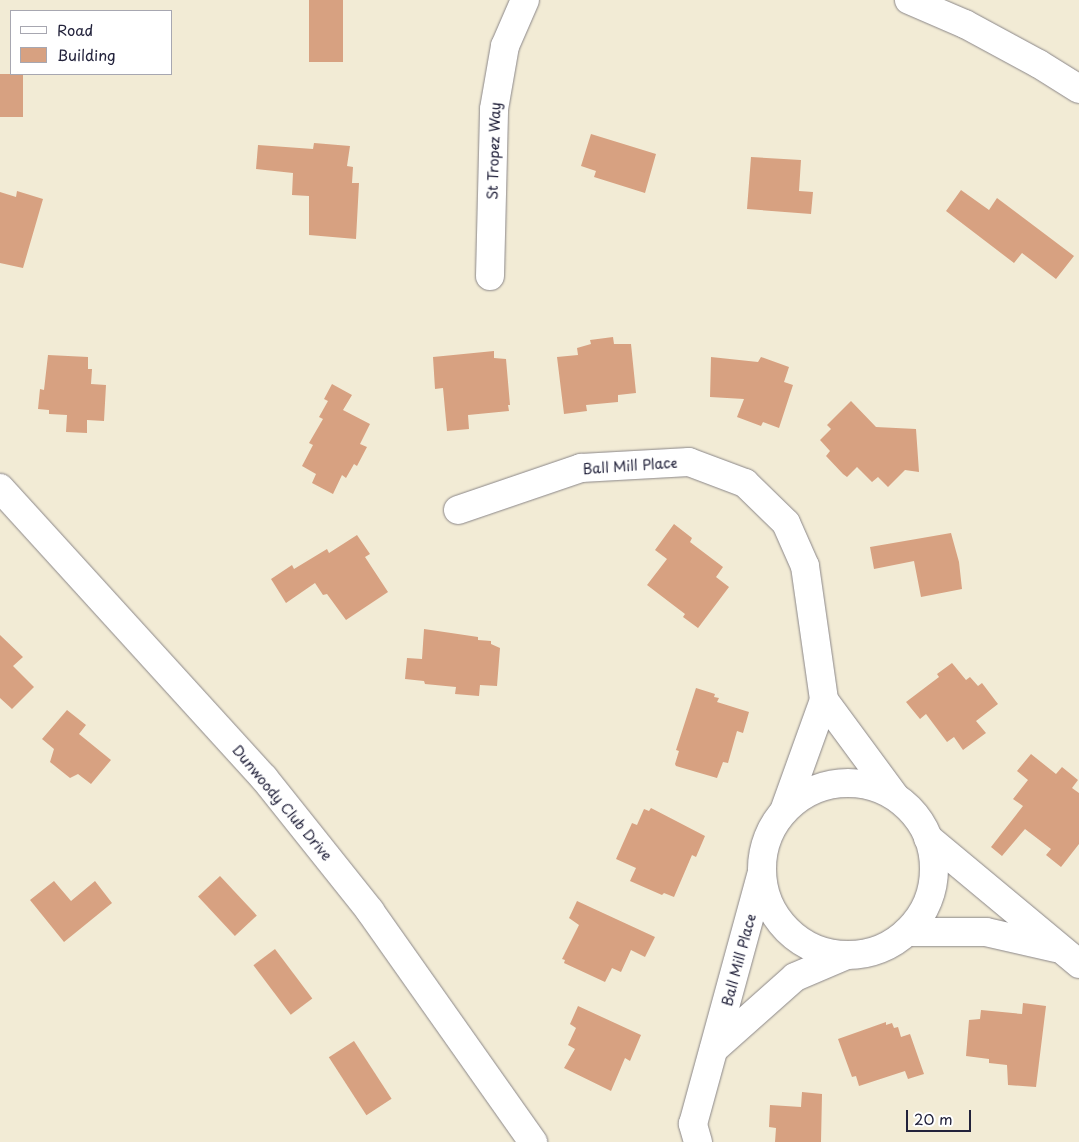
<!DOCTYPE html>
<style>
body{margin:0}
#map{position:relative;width:1079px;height:1142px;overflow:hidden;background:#f2ebd5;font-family:"Playpen Sans",sans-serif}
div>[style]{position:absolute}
.building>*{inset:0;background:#d7a181;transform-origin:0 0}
.roads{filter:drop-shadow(0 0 1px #8a8688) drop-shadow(0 0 1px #8a8688)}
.minor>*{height:28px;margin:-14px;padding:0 14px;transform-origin:14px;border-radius:14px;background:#fff}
.minor>.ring{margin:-14px;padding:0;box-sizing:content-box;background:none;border:28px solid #fff;border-radius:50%}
span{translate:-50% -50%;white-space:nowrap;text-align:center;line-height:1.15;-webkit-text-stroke:4px #fff;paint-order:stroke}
.street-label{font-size:14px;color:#22223b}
.legend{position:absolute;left:10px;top:10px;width:162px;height:65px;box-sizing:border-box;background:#fff;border:1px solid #a7a7b1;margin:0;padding:6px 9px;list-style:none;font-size:15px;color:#22223b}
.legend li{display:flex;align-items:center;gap:10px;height:25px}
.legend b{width:25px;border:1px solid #a7a7b1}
.scale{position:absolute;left:906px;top:1110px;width:65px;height:22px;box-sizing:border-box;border:2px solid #22223b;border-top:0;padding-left:6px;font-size:15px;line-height:18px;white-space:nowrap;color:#22223b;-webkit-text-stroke:4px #fff;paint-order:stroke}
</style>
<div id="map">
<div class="building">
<div style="left:309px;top:0;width:34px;height:62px"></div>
<div style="left:0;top:74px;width:23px;height:43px"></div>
<div style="clip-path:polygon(591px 134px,656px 154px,645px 193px,594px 177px,596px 171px,581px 166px)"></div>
<div style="clip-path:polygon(314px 143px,350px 146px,347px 166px,353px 167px,352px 183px,359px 183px,356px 239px,309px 235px,309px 196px,292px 195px,293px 173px,256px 169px,258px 145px,313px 149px)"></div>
<div style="clip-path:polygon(751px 157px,801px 160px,799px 191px,813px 192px,811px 214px,747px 209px)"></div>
<div style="clip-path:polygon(961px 190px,989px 210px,997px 198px,1074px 256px,1056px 279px,1022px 253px,1014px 263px,946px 211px)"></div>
<div style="clip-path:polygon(17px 191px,43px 199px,23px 268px,0 263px,0 192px,16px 197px)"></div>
<div style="clip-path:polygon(613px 337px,614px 344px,631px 344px,636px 393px,618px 395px,618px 402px,586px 405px,587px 411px,564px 414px,557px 357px,578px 355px,577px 348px,591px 344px,590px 340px)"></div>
<div style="clip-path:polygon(494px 351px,494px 358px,506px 359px,510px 405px,508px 405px,509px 411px,468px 415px,469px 429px,447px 431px,443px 388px,435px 389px,433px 357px)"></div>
<div style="clip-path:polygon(48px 355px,88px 357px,88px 369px,92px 369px,91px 384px,106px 385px,104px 421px,87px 420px,87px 433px,66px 432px,67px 415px,49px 414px,49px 410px,38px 409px,40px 389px,44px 390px)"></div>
<div style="clip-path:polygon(711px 357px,758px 362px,761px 357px,789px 367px,784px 382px,793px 385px,779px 428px,763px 422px,761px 426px,737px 417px,744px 399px,710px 397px)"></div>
<div style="clip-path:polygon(332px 384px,352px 395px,343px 410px,370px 424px,360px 444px,367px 447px,357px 466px,354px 464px,346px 478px,342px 475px,333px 494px,312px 483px,316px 474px,302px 466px,313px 445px,309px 443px,323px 419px,319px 417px,328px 401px,324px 399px)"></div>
<div style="clip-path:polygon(851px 401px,876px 427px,916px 429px,919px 472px,905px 470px,888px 487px,878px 477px,872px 482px,857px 467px,847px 477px,843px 474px,826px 456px,830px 451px,820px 440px,831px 429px,827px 425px)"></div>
<div style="clip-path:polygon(674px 524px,692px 538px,690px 542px,723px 567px,716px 577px,729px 587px,698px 628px,683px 617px,685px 614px,647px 585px,667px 559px,655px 550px)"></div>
<div style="clip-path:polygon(951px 533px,959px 562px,962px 589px,921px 597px,914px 561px,874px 569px,870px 547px)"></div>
<div style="clip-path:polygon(357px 535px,370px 554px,365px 557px,388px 592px,346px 620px,327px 594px,323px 595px,315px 583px,286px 603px,271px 579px,292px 565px,294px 569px,327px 549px,329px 553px)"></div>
<div style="clip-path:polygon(424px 629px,478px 637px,478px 640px,491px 641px,491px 644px,500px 648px,497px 686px,480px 685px,479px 696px,455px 694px,456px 687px,425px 684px,424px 681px,405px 679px,407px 658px,422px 659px)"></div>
<div style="clip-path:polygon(0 635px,23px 657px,13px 666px,34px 687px,12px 709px,0 698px)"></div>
<div style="clip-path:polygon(952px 663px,966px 680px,970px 677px,978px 686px,982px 683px,998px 704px,976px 721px,986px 733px,963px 750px,954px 737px,947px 742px,926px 714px,920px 719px,906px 702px,939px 677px,937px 674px)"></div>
<div style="clip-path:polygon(696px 688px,715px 694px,714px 697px,719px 698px,717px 702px,749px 712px,743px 733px,737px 731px,728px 763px,723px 762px,717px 778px,676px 766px,675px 764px,679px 751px,676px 750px)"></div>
<div style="clip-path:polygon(67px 710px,86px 725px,79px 734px,111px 760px,91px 784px,78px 774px,70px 778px,50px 762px,54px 749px,42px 739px)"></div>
<div style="clip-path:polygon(1031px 754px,1056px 774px,1062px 767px,1078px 780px,1072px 788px,1079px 793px,1079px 844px,1061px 867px,1046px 855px,1051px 849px,1025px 829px,1002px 856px,991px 847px,1023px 806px,1013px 799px,1028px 780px,1017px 771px)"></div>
<div style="clip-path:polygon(651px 808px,705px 836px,696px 857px,692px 855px,674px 897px,664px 893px,662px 895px,630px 881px,636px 868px,616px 859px,632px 823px,637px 825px,644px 809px,649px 811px)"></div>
<div style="left:220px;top:876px;width:54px;height:30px;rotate:47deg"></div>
<div style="clip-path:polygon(54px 881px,71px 901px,95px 881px,112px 903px,64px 942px,30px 900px)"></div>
<div style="clip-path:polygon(577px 901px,655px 937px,645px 957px,631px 950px,621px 972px,612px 968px,605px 982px,564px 963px,565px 960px,562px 959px,579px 925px,569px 918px)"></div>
<div style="left:275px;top:949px;width:62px;height:27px;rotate:53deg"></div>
<div style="clip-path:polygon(1023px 1003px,1046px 1006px,1036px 1087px,1008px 1085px,1007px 1065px,989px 1063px,989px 1059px,966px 1056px,969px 1020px,980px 1019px,981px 1010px,1022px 1014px)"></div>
<div style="clip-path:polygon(578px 1006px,641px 1035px,630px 1061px,625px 1058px,611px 1091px,564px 1068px,575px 1049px,568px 1045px,576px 1028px,570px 1024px)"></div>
<div style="clip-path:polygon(886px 1022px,886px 1025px,892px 1023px,894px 1028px,898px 1027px,901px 1037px,910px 1034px,924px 1074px,908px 1079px,905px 1071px,859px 1086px,856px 1076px,852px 1077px,838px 1039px)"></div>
<div style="left:354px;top:1041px;width:69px;height:30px;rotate:57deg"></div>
<div style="clip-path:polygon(802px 1092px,822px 1094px,821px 1142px,775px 1142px,776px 1128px,769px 1127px,770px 1105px,801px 1107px)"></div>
</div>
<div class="roads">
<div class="minor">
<div style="left:909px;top:0;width:61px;rotate:23.2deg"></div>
<div style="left:965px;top:24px;width:84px;rotate:28.4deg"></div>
<div style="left:1039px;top:64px;width:47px;rotate:32deg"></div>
<div style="left:490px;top:276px;width:167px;rotate:-88.6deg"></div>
<div style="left:494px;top:109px;width:64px;rotate:-80.1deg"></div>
<div style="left:505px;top:46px;width:50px;rotate:-66.5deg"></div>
<div style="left:0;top:488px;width:392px;rotate:47.7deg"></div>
<div style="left:264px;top:778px;width:170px;rotate:51.4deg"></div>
<div style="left:370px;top:911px;width:283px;rotate:54.8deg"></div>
<div style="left:458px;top:510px;width:130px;rotate:-18.9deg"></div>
<div style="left:581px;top:468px;width:108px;rotate:-3.2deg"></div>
<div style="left:689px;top:462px;width:60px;rotate:20.6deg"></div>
<div style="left:745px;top:483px;width:57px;rotate:44.3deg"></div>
<div style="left:786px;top:523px;width:47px;rotate:66.2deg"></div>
<div style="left:805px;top:566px;width:135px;rotate:81.9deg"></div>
<div style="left:824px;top:700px;width:118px;rotate:109.8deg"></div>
<div style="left:824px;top:700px;width:118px;rotate:53.6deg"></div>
<div class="ring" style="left:762px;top:783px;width:144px;height:144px"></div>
<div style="left:928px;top:838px;width:197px;rotate:39.8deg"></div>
<div style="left:907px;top:932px;width:79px"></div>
<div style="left:986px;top:932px;width:72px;rotate:12.9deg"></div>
<div style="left:714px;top:1049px;width:108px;rotate:-41.6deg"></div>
<div style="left:795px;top:977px;width:56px;rotate:-22.9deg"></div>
<div style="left:698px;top:1142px;width:19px;rotate:-106deg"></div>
<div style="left:693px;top:1124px;width:258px;rotate:-74.7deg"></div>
</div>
</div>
<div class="street-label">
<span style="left:494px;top:151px;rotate:-88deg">St Tropez Way</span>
<span style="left:630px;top:466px;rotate:-4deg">Ball Mill Place</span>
<span style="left:282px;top:803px;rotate:50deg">Dunwoody Club Drive</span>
<span style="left:739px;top:960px;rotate:-75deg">Ball Mill Place</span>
</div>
<ul class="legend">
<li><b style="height:6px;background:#fff"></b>Road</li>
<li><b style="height:14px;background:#d7a181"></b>Building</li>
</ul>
<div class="scale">20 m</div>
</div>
